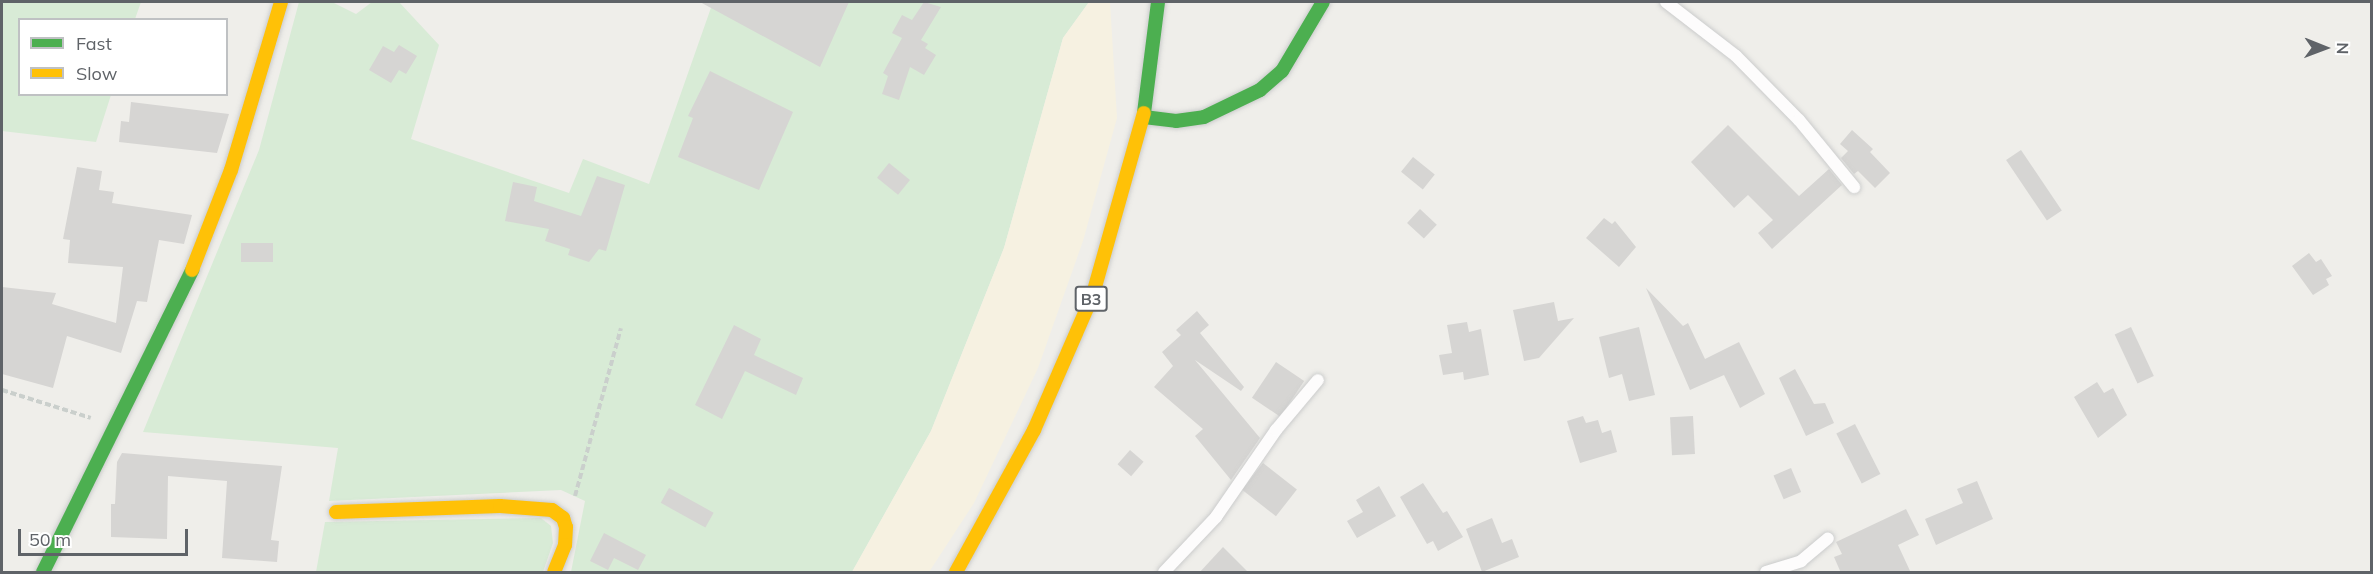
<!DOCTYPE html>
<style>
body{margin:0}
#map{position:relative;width:2373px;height:574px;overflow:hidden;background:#efeeea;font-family:Mulish,sans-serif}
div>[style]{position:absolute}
.green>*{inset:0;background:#d8ebd6}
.sand>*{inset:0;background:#f6f1e1}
.building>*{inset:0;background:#d6d5d3;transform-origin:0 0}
.path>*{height:4px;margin-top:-2px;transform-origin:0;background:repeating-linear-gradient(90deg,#cacfcc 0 6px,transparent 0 9px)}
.roads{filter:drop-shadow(0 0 2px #cbcccc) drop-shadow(0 0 2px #cbcccc)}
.lane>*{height:12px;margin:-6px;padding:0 6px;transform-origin:6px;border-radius:6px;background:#fdfcfc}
.fast>*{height:14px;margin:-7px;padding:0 7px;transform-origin:7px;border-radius:7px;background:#4caf50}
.slow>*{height:14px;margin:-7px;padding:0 7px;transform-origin:7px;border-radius:7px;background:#ffc107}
span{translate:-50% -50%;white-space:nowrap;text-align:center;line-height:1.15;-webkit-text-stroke:4.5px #fff;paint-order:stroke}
.shield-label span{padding:2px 4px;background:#fff;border:2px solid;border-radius:4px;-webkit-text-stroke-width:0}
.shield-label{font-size:16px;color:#5f6368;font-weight:700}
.frame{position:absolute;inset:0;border:3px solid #5f6368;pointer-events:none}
.legend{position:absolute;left:18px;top:18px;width:210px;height:78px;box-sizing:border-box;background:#fff;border:2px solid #bfc1c3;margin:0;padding:8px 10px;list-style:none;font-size:18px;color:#5f6368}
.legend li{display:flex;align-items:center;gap:12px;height:30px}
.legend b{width:30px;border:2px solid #bfc1c3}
.north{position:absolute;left:2295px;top:18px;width:60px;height:60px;-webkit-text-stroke:4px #fff;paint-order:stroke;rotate:91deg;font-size:16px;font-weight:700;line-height:24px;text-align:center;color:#5f6368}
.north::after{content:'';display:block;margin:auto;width:21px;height:27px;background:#5f6368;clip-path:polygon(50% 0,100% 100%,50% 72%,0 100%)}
.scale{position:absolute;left:18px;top:529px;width:170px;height:27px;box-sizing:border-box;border:3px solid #5f6368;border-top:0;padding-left:8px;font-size:18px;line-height:21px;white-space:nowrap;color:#5f6368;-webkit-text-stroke:4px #fff;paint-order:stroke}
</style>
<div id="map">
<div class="green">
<div style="clip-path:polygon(2px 2px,141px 2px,135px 19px,20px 20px,20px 94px,111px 95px,96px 142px,2px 131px)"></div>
<div style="clip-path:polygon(299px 2px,332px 2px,356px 14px,372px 2px,399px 2px,439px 45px,411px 139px,569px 193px,583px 159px,649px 184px,713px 2px,1089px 2px,1063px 38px,1004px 248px,931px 431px,852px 572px,571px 572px,585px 501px,561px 490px,329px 501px,338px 448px,143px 432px,259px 150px)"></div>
<div style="clip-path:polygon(541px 518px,551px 526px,553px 543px,543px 572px,316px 572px,325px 522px)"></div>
</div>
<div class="sand">
<div style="clip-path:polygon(1089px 2px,1110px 2px,1117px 118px,1083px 241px,1038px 368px,974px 503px,929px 572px,852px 572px,931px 431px,1004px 248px,1063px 38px)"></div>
</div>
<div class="building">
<div style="clip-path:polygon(700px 2px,849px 2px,820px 67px)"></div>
<div style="clip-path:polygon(924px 2px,941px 7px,921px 40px,928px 44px,925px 48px,936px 55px,924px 75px,910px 67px,899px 100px,882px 94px,888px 76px,883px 73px,902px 38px,892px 33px,902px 15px,912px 20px)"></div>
<div style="clip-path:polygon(399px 45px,417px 56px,406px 74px,399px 70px,391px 83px,369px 70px,383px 46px,394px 52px)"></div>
<div style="clip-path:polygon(710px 71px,793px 112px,759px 190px,678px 157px,693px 118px,688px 116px)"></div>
<div style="clip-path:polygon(131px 102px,229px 114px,217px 153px,119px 142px,121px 121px,129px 122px)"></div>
<div style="clip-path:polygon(1728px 125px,1799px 196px,1829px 169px,1842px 185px,1772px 249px,1758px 233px,1773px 220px,1748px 195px,1734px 208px,1691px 162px)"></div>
<div style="clip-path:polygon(1852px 130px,1873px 149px,1870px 152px,1890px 173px,1875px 188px,1858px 171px,1854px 174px,1841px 158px,1848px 151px,1840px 144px)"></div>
<div style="left:2021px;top:150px;width:73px;height:18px;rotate:56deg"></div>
<div style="left:1413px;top:157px;width:28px;height:19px;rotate:39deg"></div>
<div style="left:889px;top:163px;width:27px;height:19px;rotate:39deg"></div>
<div style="clip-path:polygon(77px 167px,102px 171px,99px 190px,114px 192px,112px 203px,192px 215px,184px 244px,159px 240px,147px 302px,137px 301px,121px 353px,67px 336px,53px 388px,2px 374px,2px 287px,56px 293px,52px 304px,116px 323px,123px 267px,68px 263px,70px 240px,63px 239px)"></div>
<div style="clip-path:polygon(597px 176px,625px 185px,606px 251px,599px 249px,589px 262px,568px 255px,570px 249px,545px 241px,549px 229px,505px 221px,513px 182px,537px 187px,534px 201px,581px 216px)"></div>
<div style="left:1420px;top:209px;width:23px;height:19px;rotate:43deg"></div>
<div style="clip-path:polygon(1604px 218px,1612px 224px,1615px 221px,1636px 247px,1619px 267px,1586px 238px)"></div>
<div style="left:273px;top:243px;width:19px;height:32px;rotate:90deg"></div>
<div style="clip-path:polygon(2309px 253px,2316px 262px,2321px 259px,2332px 276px,2326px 279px,2329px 285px,2313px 295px,2292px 266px)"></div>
<div style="clip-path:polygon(1646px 288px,1683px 326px,1688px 323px,1705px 359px,1739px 342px,1765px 394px,1740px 408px,1724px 375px,1690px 390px)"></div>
<div style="clip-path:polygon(1554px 302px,1558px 321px,1574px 318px,1539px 358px,1524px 361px,1513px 310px)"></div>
<div style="clip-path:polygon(1197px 311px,1209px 325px,1200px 333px,1244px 387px,1241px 391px,1195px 360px,1260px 438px,1231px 480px,1195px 436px,1203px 429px,1154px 387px,1173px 366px,1162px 352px,1181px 335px,1176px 330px)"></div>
<div style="clip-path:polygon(1467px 322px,1469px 332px,1481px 329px,1489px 375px,1464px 380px,1463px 372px,1443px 375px,1439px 355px,1452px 353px,1447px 325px)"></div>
<div style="clip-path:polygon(734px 325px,761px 339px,754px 355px,803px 378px,796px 395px,745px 371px,722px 419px,695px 405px)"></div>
<div style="clip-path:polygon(1639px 327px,1655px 395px,1629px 401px,1622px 374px,1609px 378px,1599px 337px)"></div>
<div style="left:2131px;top:327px;width:54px;height:18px;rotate:65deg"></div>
<div style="left:1276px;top:362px;width:34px;height:43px;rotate:34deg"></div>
<div style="clip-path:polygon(1795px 369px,1814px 404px,1825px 403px,1834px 423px,1806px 436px,1779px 378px)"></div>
<div style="clip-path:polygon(2097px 382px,2104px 393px,2113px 388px,2127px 415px,2098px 438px,2074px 397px)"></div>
<div style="clip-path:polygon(1583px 416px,1586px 423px,1598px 420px,1602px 433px,1611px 430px,1617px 452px,1580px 463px,1567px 421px)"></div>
<div style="left:1693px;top:416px;width:38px;height:23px;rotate:87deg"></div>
<div style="left:1855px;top:424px;width:56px;height:21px;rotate:63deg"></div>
<div style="left:1130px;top:450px;width:18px;height:19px;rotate:41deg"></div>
<div style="clip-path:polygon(122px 453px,282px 466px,271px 540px,279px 541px,277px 562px,222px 558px,227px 481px,168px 476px,167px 539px,111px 537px,111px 504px,115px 504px,117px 462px)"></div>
<div style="left:1263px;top:463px;width:43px;height:34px;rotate:38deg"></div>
<div style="left:1791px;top:468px;width:26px;height:19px;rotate:67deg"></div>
<div style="clip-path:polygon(1977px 481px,1993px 519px,1936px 545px,1925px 519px,1963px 503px,1957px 489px)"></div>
<div style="clip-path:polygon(1423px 483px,1443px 513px,1447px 511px,1463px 537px,1438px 551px,1433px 541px,1427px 544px,1400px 497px)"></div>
<div style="clip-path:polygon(1379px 486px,1396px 516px,1357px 538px,1347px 521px,1363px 512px,1356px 500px)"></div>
<div style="left:669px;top:488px;width:51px;height:17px;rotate:29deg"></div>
<div style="clip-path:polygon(1906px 509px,1919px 535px,1898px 545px,1911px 573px,1841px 573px,1834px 557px,1842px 554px,1836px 542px)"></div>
<div style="clip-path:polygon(1492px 518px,1502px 543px,1512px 539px,1519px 557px,1482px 572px,1466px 529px)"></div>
<div style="clip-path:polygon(604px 533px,646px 555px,638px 570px,614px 558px,608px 570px,590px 561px)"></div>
<div style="clip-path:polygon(1223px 547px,1249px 573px,1199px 573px)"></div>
</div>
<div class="path">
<div style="left:2px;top:390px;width:93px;rotate:17.5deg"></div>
<div style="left:575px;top:496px;width:174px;rotate:-74.7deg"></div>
</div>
<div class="roads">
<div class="lane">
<div style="left:1666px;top:2px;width:88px;rotate:37.6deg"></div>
<div style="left:1736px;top:56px;width:90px;rotate:45.5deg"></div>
<div style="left:1799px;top:120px;width:87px;rotate:50.6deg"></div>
<div style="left:1164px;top:572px;width:76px;rotate:-46.6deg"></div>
<div style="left:1216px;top:517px;width:106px;rotate:-55.4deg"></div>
<div style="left:1276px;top:430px;width:65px;rotate:-50deg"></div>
<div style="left:1766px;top:572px;width:37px;rotate:-17deg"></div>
<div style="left:1801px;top:561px;width:35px;rotate:-40deg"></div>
</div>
<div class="fast">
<div style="left:1144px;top:113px;width:112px;rotate:-82.8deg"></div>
<div style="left:1144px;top:117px;width:32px;rotate:7deg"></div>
<div style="left:1176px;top:121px;width:28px;rotate:-8deg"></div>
<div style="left:1204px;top:117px;width:62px;rotate:-25.7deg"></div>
<div style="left:1260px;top:90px;width:29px;rotate:-41deg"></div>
<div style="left:1282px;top:71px;width:80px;rotate:-59.3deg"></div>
<div style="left:43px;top:572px;width:337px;rotate:-63.7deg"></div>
</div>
<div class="slow">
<div style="left:192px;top:270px;width:107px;rotate:-68.7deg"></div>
<div style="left:231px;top:170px;width:175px;rotate:-73.4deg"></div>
<div style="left:336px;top:512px;width:164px;rotate:-2.1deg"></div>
<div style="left:500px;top:506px;width:52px;rotate:4.4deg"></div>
<div style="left:552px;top:510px;width:14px;rotate:36deg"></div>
<div style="left:563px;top:518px;width:9px;rotate:72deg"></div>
<div style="left:566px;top:527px;width:18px;rotate:93deg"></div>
<div style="left:565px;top:545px;width:29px;rotate:112deg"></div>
<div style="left:956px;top:572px;width:162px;rotate:-61.2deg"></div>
<div style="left:1034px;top:430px;width:148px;rotate:-66.5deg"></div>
<div style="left:1093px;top:294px;width:188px;rotate:-74.3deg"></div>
</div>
</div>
<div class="shield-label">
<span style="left:1091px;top:299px">B3</span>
</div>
<div class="frame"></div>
<ul class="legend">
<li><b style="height:8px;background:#4caf50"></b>Fast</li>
<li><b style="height:8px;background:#ffc107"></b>Slow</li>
</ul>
<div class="north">N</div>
<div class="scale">50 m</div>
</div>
